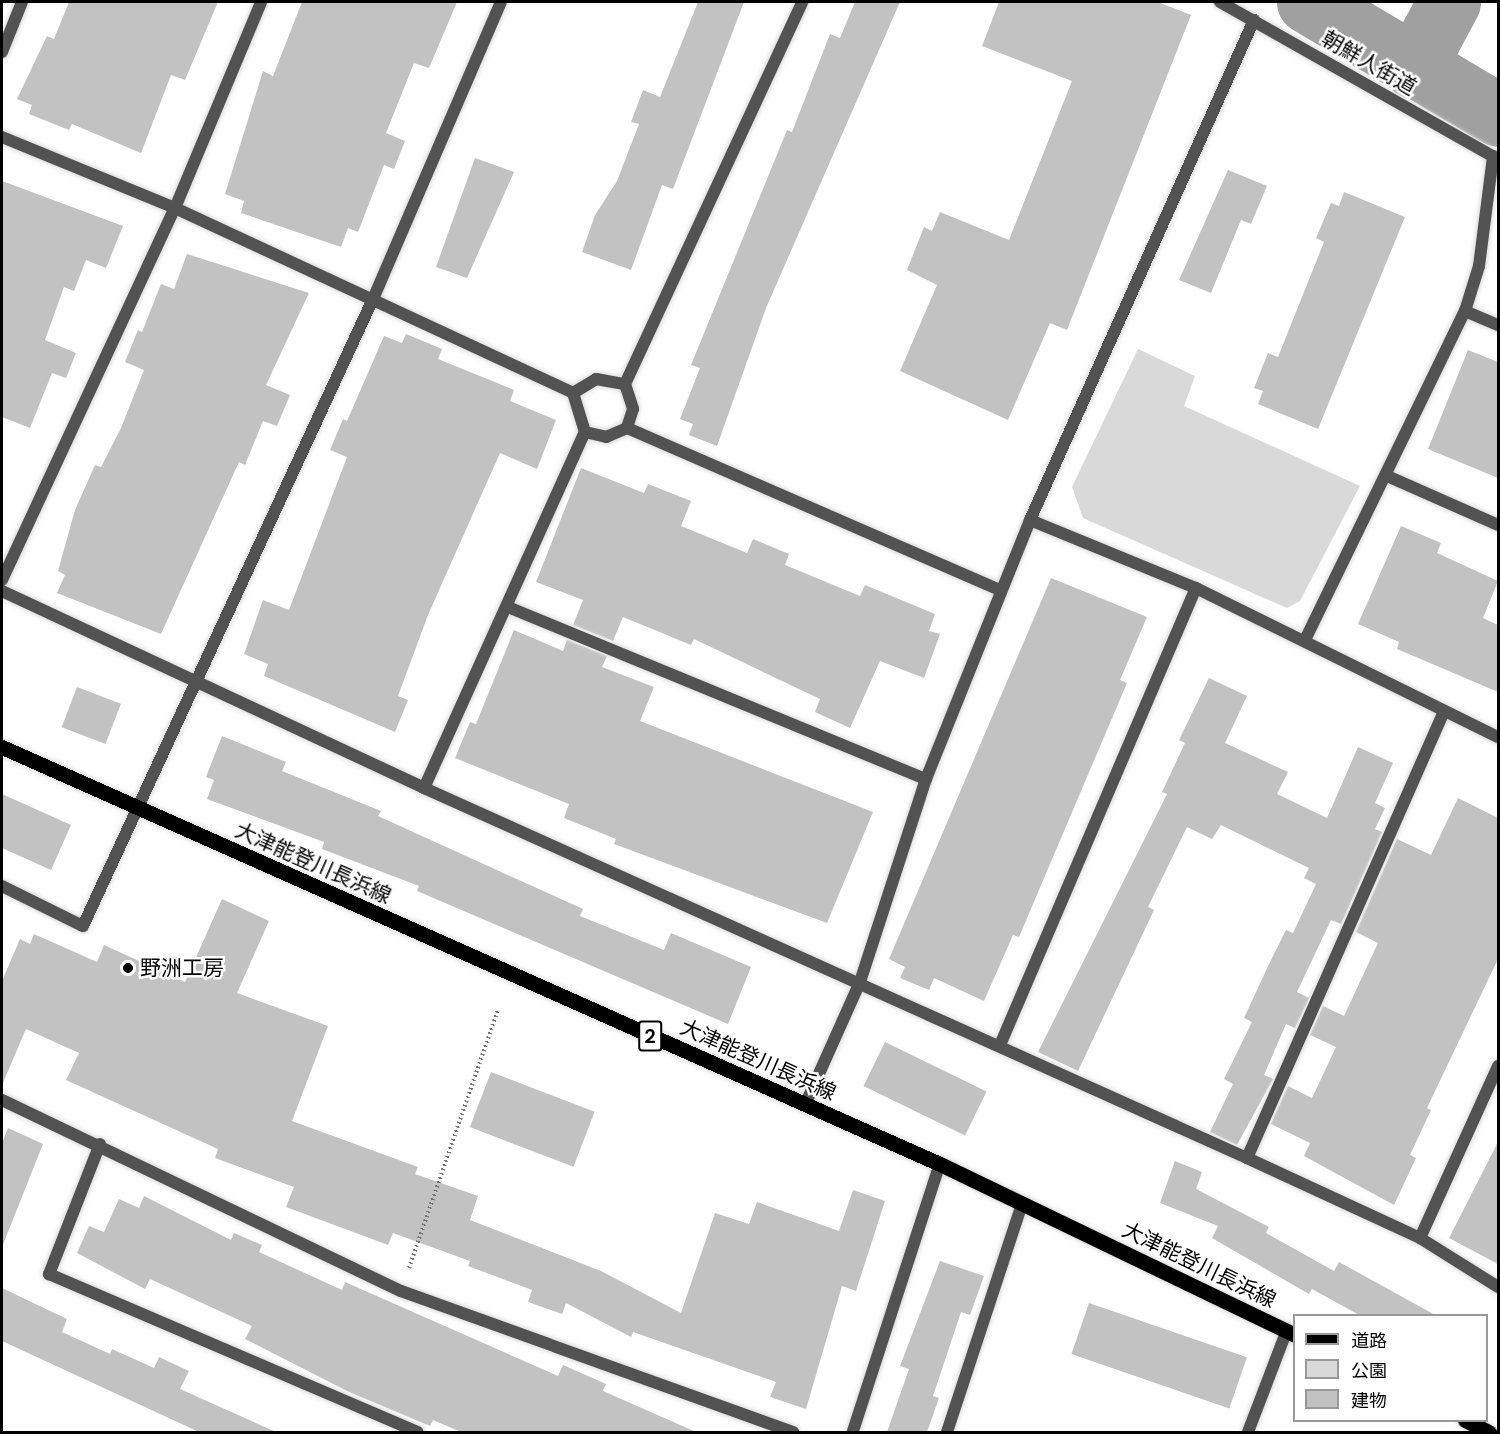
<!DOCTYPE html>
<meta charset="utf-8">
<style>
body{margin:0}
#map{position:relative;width:1500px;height:1434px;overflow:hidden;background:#fff;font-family:"DM Sans","Noto Sans JP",sans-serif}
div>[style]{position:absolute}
.green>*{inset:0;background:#d9d9d9}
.river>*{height:63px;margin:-31.5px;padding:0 31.5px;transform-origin:31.5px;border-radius:31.5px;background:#a0a0a0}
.building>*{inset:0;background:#c2c2c2;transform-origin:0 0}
.path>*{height:4px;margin-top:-2px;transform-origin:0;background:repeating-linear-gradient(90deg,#747474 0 1.5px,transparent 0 4.5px)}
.roads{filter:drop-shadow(0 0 2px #dbdbdb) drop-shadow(0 0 2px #dbdbdb)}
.lane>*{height:12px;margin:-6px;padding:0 6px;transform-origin:6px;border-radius:6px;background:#525252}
.street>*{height:12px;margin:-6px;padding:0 6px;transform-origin:6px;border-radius:6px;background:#525252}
.primary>*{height:15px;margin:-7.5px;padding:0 7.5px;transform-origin:7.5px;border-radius:7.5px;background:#000}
.dots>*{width:16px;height:16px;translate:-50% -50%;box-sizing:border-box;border:3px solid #fff;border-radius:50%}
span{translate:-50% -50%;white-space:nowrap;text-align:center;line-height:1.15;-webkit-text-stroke:5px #fff;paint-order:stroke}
.shield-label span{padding:2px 4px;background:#fff;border:2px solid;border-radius:4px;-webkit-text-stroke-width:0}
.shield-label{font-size:20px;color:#000;font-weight:700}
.street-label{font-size:21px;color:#000}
.poi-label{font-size:21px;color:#000}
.left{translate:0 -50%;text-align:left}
.frame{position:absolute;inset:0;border:3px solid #000;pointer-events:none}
.legend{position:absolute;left:1293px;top:1314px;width:195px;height:108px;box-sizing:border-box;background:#fff;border:2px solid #999;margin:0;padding:8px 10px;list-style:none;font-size:18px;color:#000}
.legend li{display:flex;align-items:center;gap:12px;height:30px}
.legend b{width:30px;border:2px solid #999}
</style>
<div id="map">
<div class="green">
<div style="clip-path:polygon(1138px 349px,1195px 376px,1184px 406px,1360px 486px,1300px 601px,1287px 608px,1083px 518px,1072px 487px)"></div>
</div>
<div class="river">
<div style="left:1308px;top:2px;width:221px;rotate:30.7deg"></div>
<div style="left:1414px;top:67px;width:74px;rotate:-61.7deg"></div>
</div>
<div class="building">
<div style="clip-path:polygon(69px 2px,218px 2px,185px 80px,171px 75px,141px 153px,72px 124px,69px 130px,29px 114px,32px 105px,17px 99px,47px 36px,54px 39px)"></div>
<div style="clip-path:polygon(302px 2px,457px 2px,429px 68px,414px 63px,386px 133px,405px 141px,394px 169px,384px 165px,358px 232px,348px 228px,341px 247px,241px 213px,244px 201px,225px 194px,263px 71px,273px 76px)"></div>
<div style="clip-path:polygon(698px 2px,744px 2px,673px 189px,662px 185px,631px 270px,582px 252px,595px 215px,617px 181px,639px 124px,631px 122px,643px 90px,660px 97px)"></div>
<div style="clip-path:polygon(855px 2px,900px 2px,766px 308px,717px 446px,689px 435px,693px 424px,680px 419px,700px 368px,691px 365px,787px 130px,792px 132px,830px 34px,840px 38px)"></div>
<div style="clip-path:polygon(999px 2px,1158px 2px,1191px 15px,1067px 330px,1050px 323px,1008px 420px,900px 371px,937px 285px,907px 270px,924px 227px,932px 231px,940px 212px,1009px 240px,1072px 81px,982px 46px)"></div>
<div style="clip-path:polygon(475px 158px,514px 172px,467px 278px,436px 267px)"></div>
<div style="clip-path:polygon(1228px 170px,1267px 186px,1251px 224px,1241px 220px,1211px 293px,1179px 280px)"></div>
<div style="clip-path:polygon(2px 181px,123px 226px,106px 268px,86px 260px,74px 291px,64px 287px,45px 340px,76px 353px,66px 378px,52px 373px,30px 428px,2px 417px)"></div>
<div style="clip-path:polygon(1344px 192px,1405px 217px,1318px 429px,1258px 404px,1263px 391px,1254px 388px,1268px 353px,1278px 357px,1324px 242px,1316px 238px,1331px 203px,1339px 206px)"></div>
<div style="clip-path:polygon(187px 254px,309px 293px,266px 385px,290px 395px,277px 426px,263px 421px,245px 465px,239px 462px,161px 634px,57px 593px,65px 575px,58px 571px,75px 510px,95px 465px,101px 467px,121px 428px,144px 370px,125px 362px,138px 330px,142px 332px,161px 284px,174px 289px)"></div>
<div style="clip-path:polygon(406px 334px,442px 349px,438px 359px,514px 390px,510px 401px,556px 420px,537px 469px,500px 453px,428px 615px,398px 696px,408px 700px,395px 732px,264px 676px,268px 664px,244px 654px,263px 600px,289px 610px,347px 457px,330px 450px,343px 419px,347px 421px,384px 336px,402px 343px)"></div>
<div style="clip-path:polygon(1468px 350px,1498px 362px,1498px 478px,1428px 449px)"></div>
<div style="clip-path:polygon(581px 468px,644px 493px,648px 484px,691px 501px,681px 526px,747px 553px,753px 539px,789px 554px,785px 565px,860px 596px,865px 585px,935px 614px,929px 631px,940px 634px,924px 678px,880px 661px,850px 728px,815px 712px,820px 699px,694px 639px,691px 645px,623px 617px,613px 641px,573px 625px,583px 600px,536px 582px)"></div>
<div style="clip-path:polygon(1401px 526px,1441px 543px,1437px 553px,1498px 581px,1483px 618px,1498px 625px,1498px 692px,1397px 649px,1399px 642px,1358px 624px)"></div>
<div style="clip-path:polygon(1051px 578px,1147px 617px,1120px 680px,1127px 683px,1019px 937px,1013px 935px,984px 1001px,934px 978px,929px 990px,900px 978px,905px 967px,889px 959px)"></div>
<div style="clip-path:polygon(514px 630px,563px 651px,567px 640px,607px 656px,602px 667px,654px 687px,640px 721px,873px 812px,827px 923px,614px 844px,616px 839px,564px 818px,569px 804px,455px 758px,470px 722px,476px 724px)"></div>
<div style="clip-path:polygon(1209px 678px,1247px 696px,1225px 743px,1288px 772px,1277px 794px,1327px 818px,1358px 747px,1393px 763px,1375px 803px,1385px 808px,1375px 829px,1382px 832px,1341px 924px,1331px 920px,1297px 992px,1309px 998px,1295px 1028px,1286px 1024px,1264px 1075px,1273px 1079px,1237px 1145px,1210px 1132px,1233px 1084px,1224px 1079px,1252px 1022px,1244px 1018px,1269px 964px,1286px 930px,1293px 933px,1316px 884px,1304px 878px,1309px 868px,1221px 825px,1212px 839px,1187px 827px,1148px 907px,1154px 910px,1078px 1071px,1038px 1052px,1167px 794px,1162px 792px,1185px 743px,1179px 740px)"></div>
<div style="left:77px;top:687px;width:47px;height:43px;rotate:21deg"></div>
<div style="clip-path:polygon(222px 736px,286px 762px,282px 771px,381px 811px,378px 816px,583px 909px,580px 916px,664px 950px,671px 933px,751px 967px,728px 1024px,417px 891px,419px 886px,322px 849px,324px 842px,207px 799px,214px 780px,206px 777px)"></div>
<div style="clip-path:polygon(2px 794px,71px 825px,51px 870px,2px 848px)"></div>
<div style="clip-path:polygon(1458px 798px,1498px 818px,1498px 959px,1427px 1108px,1431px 1110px,1410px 1155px,1416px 1158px,1394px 1205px,1304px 1156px,1310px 1143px,1271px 1124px,1288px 1086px,1312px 1098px,1336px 1047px,1310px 1035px,1323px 1006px,1344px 1016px,1378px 943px,1356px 932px,1397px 839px,1431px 855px)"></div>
<div style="clip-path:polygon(222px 899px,269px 921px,237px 993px,328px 1026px,292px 1121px,418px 1167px,415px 1174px,478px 1196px,470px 1220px,601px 1271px,681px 1313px,715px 1213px,749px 1224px,757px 1202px,839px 1231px,853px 1190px,885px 1201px,856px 1291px,842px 1286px,806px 1409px,770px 1397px,776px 1382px,633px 1332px,631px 1337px,566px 1303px,562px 1314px,528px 1302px,532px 1290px,468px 1266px,470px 1261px,393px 1233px,388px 1245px,286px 1207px,294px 1187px,215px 1158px,218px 1149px,66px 1080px,79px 1053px,26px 1029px,2px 1085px,2px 981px,20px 939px,30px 944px,34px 934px,97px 962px,104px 945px,185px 982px)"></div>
<div style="left:885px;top:1042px;width:113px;height:49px;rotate:26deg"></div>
<div style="left:491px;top:1072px;width:111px;height:59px;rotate:21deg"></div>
<div style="clip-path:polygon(8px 1128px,43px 1144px,2px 1247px,2px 1143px)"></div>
<div style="clip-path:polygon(1498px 1142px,1498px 1264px,1449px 1238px)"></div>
<div style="clip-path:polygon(1175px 1161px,1202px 1172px,1196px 1189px,1269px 1227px,1266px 1233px,1334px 1271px,1339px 1262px,1437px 1316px,1361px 1316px,1312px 1289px,1309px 1294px,1212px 1238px,1218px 1226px,1160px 1203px)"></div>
<div style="clip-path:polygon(144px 1196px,231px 1240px,234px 1233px,262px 1245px,259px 1252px,342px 1290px,345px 1282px,558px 1376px,563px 1365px,606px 1384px,603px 1391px,696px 1432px,461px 1432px,433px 1420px,430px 1426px,349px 1392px,245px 1339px,252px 1326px,150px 1279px,145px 1289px,77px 1253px,89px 1226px,104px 1232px,119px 1199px,139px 1208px)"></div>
<div style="clip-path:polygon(940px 1261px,984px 1276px,970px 1315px,961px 1312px,933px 1396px,939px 1398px,927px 1432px,887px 1432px,909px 1369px,900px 1366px)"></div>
<div style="clip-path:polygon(2px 1288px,67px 1319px,62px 1332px,110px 1354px,112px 1349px,154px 1368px,159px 1357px,189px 1371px,180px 1389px,276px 1432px,199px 1432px,2px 1341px)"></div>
<div style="left:1089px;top:1303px;width:167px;height:54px;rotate:19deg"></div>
</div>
<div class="path">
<div style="left:409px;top:1268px;width:274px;rotate:-71deg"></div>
</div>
<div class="roads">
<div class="lane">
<div style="left:1248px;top:1432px;width:109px;rotate:-69.1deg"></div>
</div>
<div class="street">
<div style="left:1220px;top:2px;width:319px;rotate:29.5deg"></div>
<div style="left:2px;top:52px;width:54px;rotate:-68.2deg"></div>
<div style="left:2px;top:137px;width:187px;rotate:22.3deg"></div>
<div style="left:175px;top:208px;width:439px;rotate:24.9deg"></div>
<div style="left:573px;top:393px;width:41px;rotate:72.9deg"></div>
<div style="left:585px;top:432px;width:22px;rotate:13deg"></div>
<div style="left:606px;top:437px;width:23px;rotate:-23deg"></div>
<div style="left:627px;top:428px;width:408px;rotate:23.5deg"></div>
<div style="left:1465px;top:311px;width:36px;rotate:23deg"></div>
<div style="left:625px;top:384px;width:421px;rotate:-65.1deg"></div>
<div style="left:573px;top:393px;width:27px;rotate:-31deg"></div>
<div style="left:596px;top:379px;width:29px;rotate:10deg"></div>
<div style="left:625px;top:384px;width:26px;rotate:72deg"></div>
<div style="left:633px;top:409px;width:20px;rotate:108deg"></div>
<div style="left:1387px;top:476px;width:121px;rotate:23.8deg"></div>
<div style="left:1030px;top:520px;width:179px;rotate:22.3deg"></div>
<div style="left:1196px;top:588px;width:337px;rotate:26.3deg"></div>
<div style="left:2px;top:580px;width:410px;rotate:-65.1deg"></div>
<div style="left:175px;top:208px;width:223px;rotate:-67.3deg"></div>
<div style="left:2px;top:591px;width:466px;rotate:25deg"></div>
<div style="left:424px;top:788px;width:902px;rotate:24.21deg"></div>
<div style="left:1247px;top:1158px;width:191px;rotate:24.8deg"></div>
<div style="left:1420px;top:1238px;width:92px;rotate:32.1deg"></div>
<div style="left:508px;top:607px;width:452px;rotate:22.4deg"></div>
<div style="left:1305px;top:640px;width:366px;rotate:-64.1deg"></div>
<div style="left:1465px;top:311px;width:47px;rotate:-72.7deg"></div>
<div style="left:1479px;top:266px;width:111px;rotate:-82.7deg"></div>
<div style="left:424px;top:788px;width:391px;rotate:-65.7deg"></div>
<div style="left:2px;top:886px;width:90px;rotate:26.3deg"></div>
<div style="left:83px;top:926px;width:691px;rotate:-65.18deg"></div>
<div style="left:373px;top:299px;width:323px;rotate:-66.7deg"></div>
<div style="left:1000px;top:1045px;width:497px;rotate:-66.8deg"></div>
<div style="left:2px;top:1100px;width:442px;rotate:25.6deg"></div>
<div style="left:401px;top:1291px;width:417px;rotate:19.8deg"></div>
<div style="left:805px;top:1105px;width:135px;rotate:-65.9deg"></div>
<div style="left:860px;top:982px;width:213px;rotate:-72deg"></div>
<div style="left:926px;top:779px;width:279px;rotate:-68.1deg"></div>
<div style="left:1030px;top:520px;width:548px;rotate:-65.87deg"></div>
<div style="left:100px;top:1144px;width:140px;rotate:111.4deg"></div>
<div style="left:49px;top:1274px;width:401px;rotate:23.2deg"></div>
<div style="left:1247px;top:1158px;width:485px;rotate:-66.2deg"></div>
<div style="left:1420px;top:1238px;width:189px;rotate:-65.6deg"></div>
<div style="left:853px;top:1431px;width:281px;rotate:-72deg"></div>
<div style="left:947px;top:1432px;width:240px;rotate:-71.8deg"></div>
</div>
<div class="primary">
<div style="left:2px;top:747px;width:1027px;rotate:23.97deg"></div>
<div style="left:940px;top:1164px;width:393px;rotate:25.7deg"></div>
<div style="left:1465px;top:1420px;width:27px;rotate:27deg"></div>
</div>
</div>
<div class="dots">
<div style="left:128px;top:968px;background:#000"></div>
</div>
<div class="shield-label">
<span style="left:650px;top:1036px">2</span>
</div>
<div class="street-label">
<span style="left:1369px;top:63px;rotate:30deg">朝鮮人街道</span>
<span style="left:313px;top:863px;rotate:24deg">大津能登川長浜線</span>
<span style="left:758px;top:1060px;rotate:24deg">大津能登川長浜線</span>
<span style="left:1199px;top:1265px;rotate:26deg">大津能登川長浜線</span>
</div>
<div class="poi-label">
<span class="left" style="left:140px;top:968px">野洲工房</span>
</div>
<div class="frame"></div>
<ul class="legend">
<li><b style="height:8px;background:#000"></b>道路</li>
<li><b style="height:16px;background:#d9d9d9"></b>公園</li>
<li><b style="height:16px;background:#c2c2c2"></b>建物</li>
</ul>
</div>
